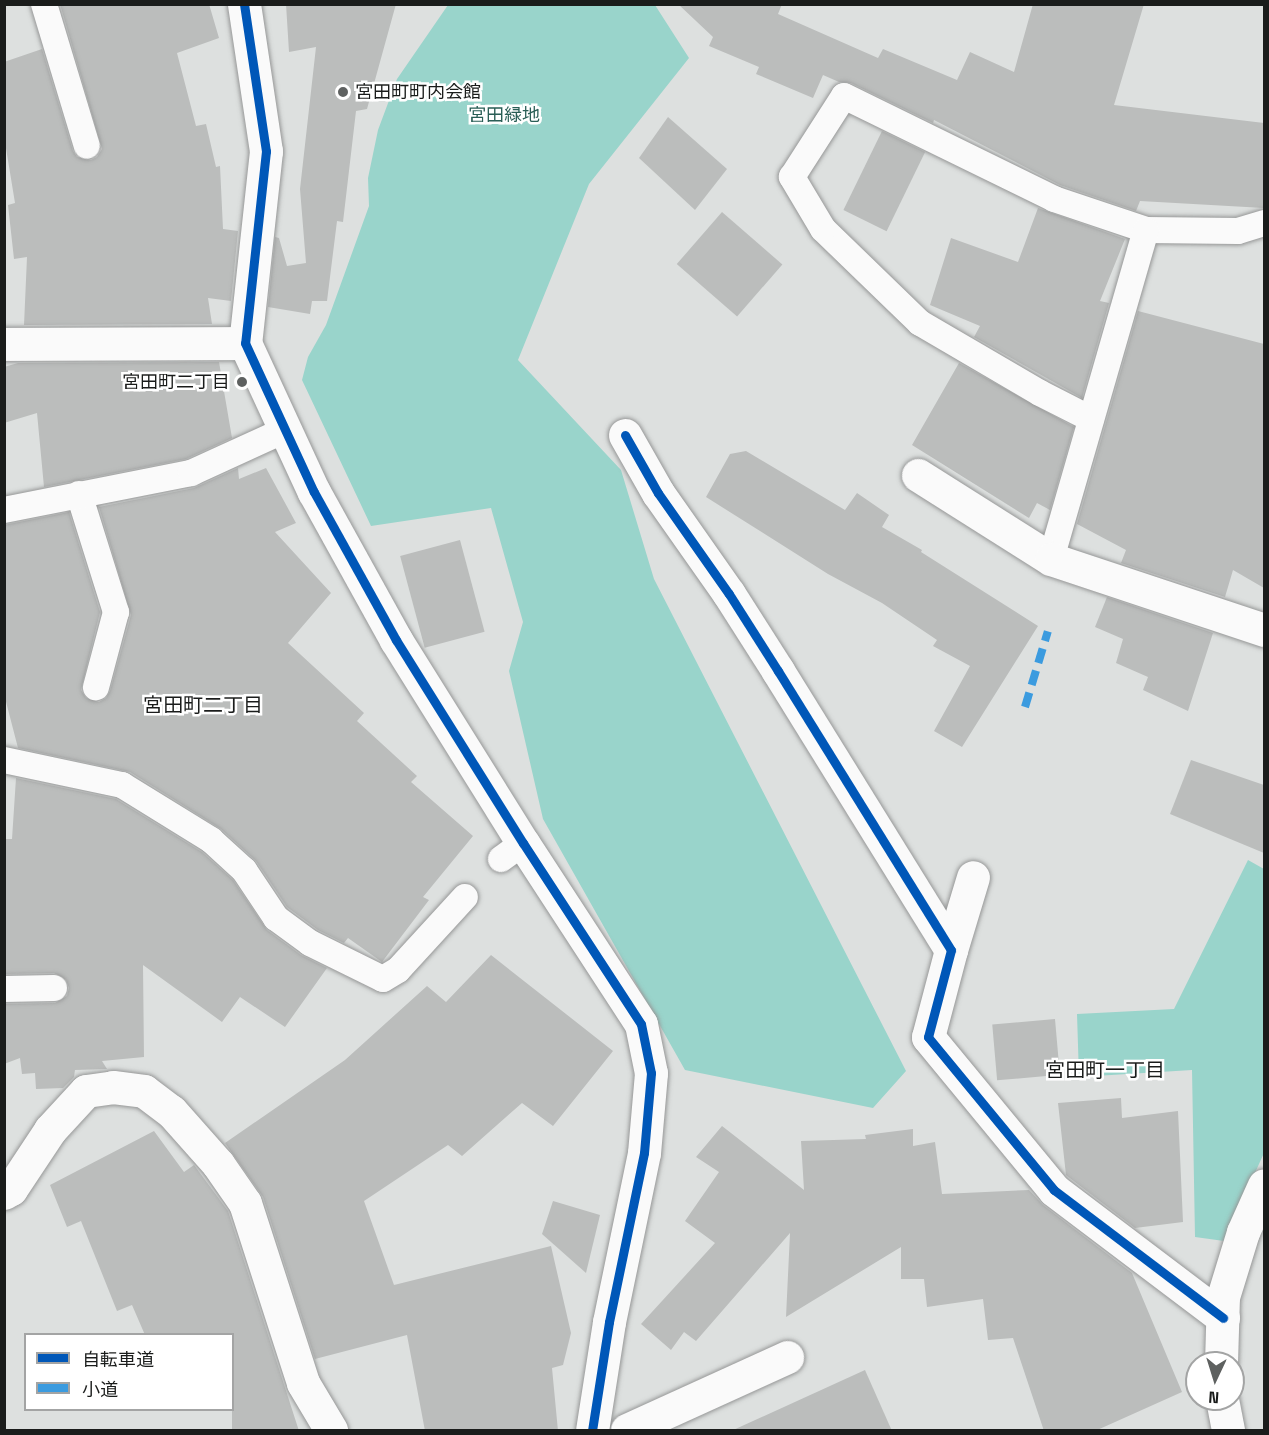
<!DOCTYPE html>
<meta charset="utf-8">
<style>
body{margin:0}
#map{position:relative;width:1269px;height:1435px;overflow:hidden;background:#dde0df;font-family:"Space Grotesk","Noto Sans JP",sans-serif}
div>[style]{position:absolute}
.green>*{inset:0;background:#99d4cb}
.building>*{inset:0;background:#bbbdbc;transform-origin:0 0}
.roads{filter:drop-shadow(0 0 2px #969797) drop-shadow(0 0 2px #969797)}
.lane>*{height:26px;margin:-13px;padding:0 13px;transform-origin:13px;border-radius:13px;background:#fafafa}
.street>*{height:33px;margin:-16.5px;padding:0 16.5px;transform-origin:16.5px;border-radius:16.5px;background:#fafafa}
.quiet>*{height:8px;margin-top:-4px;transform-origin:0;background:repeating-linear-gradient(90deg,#3b9bdf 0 15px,transparent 0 23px)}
.cycleway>*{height:9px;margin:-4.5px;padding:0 4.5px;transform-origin:4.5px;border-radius:4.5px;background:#0057b8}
.dots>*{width:16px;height:16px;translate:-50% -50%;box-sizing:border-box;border:3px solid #fff;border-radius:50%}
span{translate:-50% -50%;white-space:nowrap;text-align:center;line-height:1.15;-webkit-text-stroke:5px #fff;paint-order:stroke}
.poi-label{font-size:18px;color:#1a1c1b}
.left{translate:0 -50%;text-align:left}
.right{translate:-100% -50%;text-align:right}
.park-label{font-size:18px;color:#2a5e56}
.neighbourhood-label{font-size:20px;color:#1a1c1b}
.frame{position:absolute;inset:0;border:6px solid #1a1c1b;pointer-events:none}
.legend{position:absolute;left:24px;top:1333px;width:210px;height:78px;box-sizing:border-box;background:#fff;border:2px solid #a3a4a4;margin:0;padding:8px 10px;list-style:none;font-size:18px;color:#1a1c1b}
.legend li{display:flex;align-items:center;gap:12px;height:30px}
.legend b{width:30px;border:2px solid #a3a4a4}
.north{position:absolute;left:1185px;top:1351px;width:60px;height:60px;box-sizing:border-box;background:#fff;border:2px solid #a3a4a4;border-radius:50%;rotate:184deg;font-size:16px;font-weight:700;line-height:24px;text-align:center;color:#1a1c1b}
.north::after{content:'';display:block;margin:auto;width:21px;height:27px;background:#5e6160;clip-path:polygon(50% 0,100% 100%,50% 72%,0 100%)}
</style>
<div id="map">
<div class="green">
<div style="clip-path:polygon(448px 5px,655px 5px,689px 58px,589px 184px,518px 360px,621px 470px,654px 579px,906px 1071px,873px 1108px,685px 1070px,543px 819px,509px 671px,523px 622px,491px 508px,371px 526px,302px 380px,308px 357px,326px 325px,369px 206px,368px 178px,378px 130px,397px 79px)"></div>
<div style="clip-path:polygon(1248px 860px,1264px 869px,1264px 1153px,1224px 1241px,1195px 1237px,1192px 1070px,1079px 1077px,1077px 1014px,1174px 1009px)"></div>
</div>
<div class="building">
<div style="clip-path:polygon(60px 4px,209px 4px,219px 38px,177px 53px,196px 126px,206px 124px,216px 167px,220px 166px,223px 229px,238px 231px,231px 301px,208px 298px,212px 324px,24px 325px,27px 257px,14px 259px,8px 205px,15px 203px,4px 136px,4px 62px,42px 49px,73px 151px,77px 157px,91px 160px,97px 157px,102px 149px)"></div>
<div style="clip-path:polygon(286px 4px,396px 4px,367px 109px,356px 111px,343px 222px,337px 221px,327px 301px,312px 301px,310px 314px,268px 307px,275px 237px,279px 238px,287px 266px,306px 263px,300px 189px,316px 47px,289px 52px)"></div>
<div style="clip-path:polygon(678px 4px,782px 4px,778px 14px,878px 58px,883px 49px,957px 80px,970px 52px,1014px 72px,1033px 4px,1144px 4px,1114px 105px,1264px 123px,1264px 208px,1140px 201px,1136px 211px,1060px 185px,934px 120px,933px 123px,851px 83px,839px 82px,823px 75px,813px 98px,756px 74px,759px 67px,709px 46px,713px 37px)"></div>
<div style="clip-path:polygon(668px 117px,727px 169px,695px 210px,639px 158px)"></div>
<div style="left:882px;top:131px;width:48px;height:88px;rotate:26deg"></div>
<div style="clip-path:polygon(1038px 208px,1125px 239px,1100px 301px,1109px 303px,1082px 398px,974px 337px,980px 326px,930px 305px,951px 238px,1018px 262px)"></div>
<div style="left:722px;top:212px;width:80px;height:69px;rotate:41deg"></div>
<div style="clip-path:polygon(1138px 311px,1264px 344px,1264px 588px,1233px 570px,1225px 597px,1121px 563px,1126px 550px,1077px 524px)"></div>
<div style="clip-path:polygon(219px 362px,232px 438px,186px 459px,44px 487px,37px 413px,4px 423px,4px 367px,18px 363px)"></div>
<div style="clip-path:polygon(959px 363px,1074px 427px,1050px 510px,1037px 503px,1029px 518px,912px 445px)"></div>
<div style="clip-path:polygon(746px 451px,845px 510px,857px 493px,889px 515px,882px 527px,922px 550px,921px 552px,1038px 626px,962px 747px,934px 731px,970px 666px,933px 646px,937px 640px,882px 603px,828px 574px,706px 497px,730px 454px)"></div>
<div style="clip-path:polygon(238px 468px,239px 479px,266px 468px,296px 523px,275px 532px,331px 593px,288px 643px,364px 713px,357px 721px,417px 776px,411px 782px,473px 836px,423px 897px,429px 900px,382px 962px,348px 938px,344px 943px,318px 930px,287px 907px,256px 861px,221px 829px,130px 772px,18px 748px,4px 694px,4px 525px,69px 512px,100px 612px,81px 690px,86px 698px,99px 702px,106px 698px,110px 691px,131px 615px,99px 507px,194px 488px)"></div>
<div style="left:460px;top:540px;width:95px;height:62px;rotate:75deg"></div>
<div style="clip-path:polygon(1107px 597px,1213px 633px,1188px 711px,1143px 690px,1148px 677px,1116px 663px,1123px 639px,1095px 627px)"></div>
<div style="clip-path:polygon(1191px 760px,1264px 785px,1264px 853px,1170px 814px)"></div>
<div style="clip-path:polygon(16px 778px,116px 799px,202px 852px,233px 880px,267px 930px,301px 955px,327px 968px,285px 1027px,240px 997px,222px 1022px,143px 965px,144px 1057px,102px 1061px,107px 1069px,75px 1070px,74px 1077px,63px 1088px,36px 1089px,35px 1073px,22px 1074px,20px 1058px,4px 1064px,4px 1004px,55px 1003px,67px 996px,69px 988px,66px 980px,54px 973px,4px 974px,4px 839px,12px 839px)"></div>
<div style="clip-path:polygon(491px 955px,613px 1051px,553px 1126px,522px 1103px,462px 1156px,448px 1145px,364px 1201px,394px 1285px,551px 1246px,571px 1333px,563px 1365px,552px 1368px,558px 1431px,425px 1431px,407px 1335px,315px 1359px,263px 1197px,225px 1143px,345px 1060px,427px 986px,446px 1002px)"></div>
<div style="left:1055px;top:1019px;width:56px;height:63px;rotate:85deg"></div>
<div style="clip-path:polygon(1121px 1098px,1122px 1118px,1178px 1111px,1183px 1222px,1135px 1228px,1066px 1175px,1058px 1103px)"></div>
<div style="clip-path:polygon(722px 1126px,804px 1190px,801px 1141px,866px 1139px,865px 1135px,913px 1129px,913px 1146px,935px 1142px,942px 1194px,1029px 1190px,1043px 1205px,1132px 1273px,1182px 1392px,1095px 1431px,1044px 1431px,1013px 1338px,988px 1340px,983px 1299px,927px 1307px,924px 1279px,901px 1279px,901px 1247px,786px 1317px,790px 1233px,696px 1341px,684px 1332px,671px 1350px,641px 1324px,715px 1243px,685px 1221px,719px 1172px,696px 1157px)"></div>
<div style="clip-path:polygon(154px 1131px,184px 1172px,194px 1165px,228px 1211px,299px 1431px,232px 1431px,232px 1335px,145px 1335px,132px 1305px,117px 1311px,81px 1221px,67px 1227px,50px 1185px)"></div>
<div style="clip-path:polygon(553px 1201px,600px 1215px,586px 1273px,542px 1234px)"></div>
<div style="clip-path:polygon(865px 1370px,892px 1431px,731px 1431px)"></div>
</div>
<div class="roads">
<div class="lane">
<div style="left:44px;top:4px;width:148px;rotate:73.2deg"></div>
<div style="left:1091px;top:419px;width:57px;rotate:-153deg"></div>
<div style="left:1040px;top:393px;width:139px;rotate:-149.7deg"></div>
<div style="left:920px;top:323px;width:135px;rotate:-135.9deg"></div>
<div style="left:823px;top:229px;width:61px;rotate:-120.8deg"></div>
<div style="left:792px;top:177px;width:96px;rotate:-57.3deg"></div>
<div style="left:844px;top:96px;width:234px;rotate:26.1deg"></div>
<div style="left:1054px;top:199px;width:97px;rotate:18.6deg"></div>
<div style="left:1146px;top:230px;width:92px;rotate:0.6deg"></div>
<div style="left:1238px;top:231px;width:27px;rotate:-17deg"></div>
<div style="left:79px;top:494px;width:124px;rotate:72.6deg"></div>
<div style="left:116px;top:612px;width:78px;rotate:104.9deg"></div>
<div style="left:4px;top:510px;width:191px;rotate:-11.2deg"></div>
<div style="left:191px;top:473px;width:103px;rotate:-24.6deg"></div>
<div style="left:1051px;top:559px;width:342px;rotate:-73.9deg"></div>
<div style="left:4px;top:760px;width:121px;rotate:12deg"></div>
<div style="left:122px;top:785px;width:105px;rotate:31.7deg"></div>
<div style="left:211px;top:840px;width:45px;rotate:42.3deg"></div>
<div style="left:244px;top:870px;width:58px;rotate:56.3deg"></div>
<div style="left:276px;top:918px;width:42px;rotate:36.3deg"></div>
<div style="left:310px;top:943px;width:81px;rotate:26.3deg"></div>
<div style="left:383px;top:979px;width:17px;rotate:-31deg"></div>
<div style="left:398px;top:970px;width:99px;rotate:-47.5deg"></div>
<div style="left:501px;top:859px;width:27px;rotate:-36deg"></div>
<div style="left:4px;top:989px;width:50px;rotate:-1.1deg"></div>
</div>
<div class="street">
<div style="left:244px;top:4px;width:149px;rotate:81.5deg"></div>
<div style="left:266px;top:151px;width:193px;rotate:96.2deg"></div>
<div style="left:245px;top:343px;width:164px;rotate:65.2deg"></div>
<div style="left:314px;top:492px;width:169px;rotate:61deg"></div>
<div style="left:396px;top:640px;width:239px;rotate:58deg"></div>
<div style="left:523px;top:843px;width:216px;rotate:56.9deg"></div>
<div style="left:641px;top:1024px;width:50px;rotate:78.5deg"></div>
<div style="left:651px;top:1073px;width:80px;rotate:95deg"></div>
<div style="left:644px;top:1153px;width:173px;rotate:101.7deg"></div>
<div style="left:609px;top:1322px;width:109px;rotate:98.9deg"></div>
<div style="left:4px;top:344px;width:241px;rotate:-0.2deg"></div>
<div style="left:625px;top:435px;width:67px;rotate:60.4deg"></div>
<div style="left:658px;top:493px;width:123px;rotate:54.9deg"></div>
<div style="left:729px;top:594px;width:91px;rotate:57.5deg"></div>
<div style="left:778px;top:671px;width:328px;rotate:58.2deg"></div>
<div style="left:951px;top:950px;width:90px;rotate:104.8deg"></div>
<div style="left:928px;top:1037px;width:198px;rotate:50.5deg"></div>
<div style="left:1054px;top:1190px;width:212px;rotate:37.1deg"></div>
<div style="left:918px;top:475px;width:157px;rotate:32.3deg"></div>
<div style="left:1051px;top:559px;width:225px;rotate:18.4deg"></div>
<div style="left:951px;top:950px;width:76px;rotate:-73.2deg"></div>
<div style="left:4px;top:1193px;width:8px;rotate:-30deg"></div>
<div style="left:11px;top:1189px;width:71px;rotate:-56.5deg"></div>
<div style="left:50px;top:1130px;width:53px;rotate:-47.3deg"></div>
<div style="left:86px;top:1091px;width:27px;rotate:-8deg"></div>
<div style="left:113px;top:1087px;width:31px;rotate:7deg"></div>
<div style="left:144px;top:1091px;width:34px;rotate:37deg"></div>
<div style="left:171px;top:1111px;width:71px;rotate:48.4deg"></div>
<div style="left:218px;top:1164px;width:47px;rotate:55.3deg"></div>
<div style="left:245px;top:1203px;width:189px;rotate:72.1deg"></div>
<div style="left:303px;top:1383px;width:55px;rotate:59.2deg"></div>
<div style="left:1221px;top:1363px;width:66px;rotate:-88.3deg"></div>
<div style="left:1223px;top:1297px;width:68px;rotate:-72.9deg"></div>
<div style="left:1243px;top:1232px;width:51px;rotate:-65.9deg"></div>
<div style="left:1222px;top:1399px;width:32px;rotate:79deg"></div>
<div style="left:627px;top:1430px;width:176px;rotate:-24.5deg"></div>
</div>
</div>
<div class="quiet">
<div style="left:1025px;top:707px;width:79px;rotate:-73.2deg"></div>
</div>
<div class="cycleway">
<div style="left:244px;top:4px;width:149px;rotate:81.5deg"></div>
<div style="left:266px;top:151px;width:193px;rotate:96.2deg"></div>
<div style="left:245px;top:343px;width:164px;rotate:65.2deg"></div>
<div style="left:314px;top:492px;width:169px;rotate:61deg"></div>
<div style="left:396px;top:640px;width:239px;rotate:58deg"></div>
<div style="left:523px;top:843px;width:216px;rotate:56.9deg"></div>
<div style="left:641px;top:1024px;width:50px;rotate:78.5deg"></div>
<div style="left:651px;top:1073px;width:80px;rotate:95deg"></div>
<div style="left:644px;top:1153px;width:173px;rotate:101.7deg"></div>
<div style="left:609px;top:1322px;width:109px;rotate:98.9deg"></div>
<div style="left:625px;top:435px;width:67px;rotate:60.4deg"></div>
<div style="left:658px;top:493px;width:123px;rotate:54.9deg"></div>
<div style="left:729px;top:594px;width:91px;rotate:57.5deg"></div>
<div style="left:778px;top:671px;width:328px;rotate:58.2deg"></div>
<div style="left:951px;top:950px;width:90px;rotate:104.8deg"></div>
<div style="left:928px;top:1037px;width:198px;rotate:50.5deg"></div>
<div style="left:1054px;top:1190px;width:212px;rotate:37.1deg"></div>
</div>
<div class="dots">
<div style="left:343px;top:92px;background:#5e6160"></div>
<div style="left:242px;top:382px;background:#5e6160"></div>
</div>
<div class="poi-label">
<span class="left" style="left:355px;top:92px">宮田町町内会館</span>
<span class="right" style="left:230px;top:382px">宮田町二丁目</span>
</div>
<div class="park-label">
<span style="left:504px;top:115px">宮田緑地</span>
</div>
<div class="neighbourhood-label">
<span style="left:203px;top:705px">宮田町二丁目</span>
<span style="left:1105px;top:1070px">宮田町一丁目</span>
</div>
<div class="frame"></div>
<ul class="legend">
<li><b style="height:8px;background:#0057b8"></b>自転車道</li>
<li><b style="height:8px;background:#3b9bdf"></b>小道</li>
</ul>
<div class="north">N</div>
</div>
